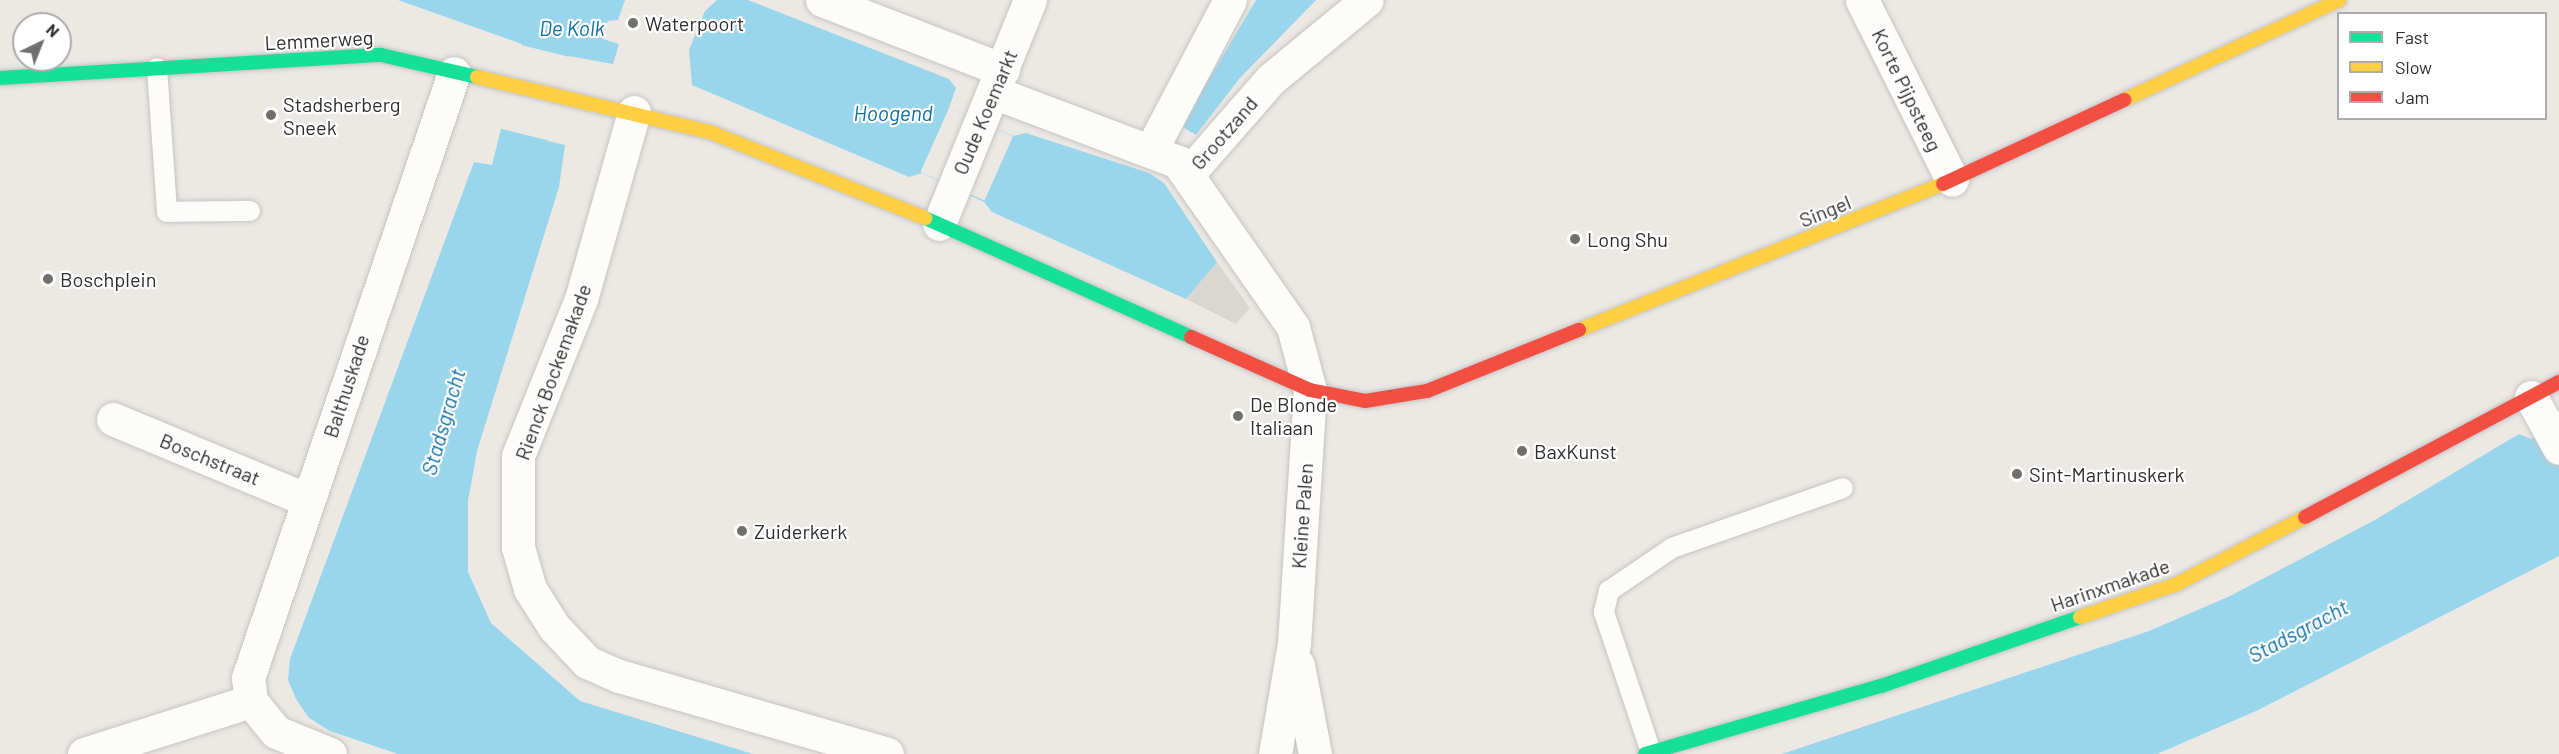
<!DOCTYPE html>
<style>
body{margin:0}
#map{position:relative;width:2559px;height:754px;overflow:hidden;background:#ece8e4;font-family:Barlow,sans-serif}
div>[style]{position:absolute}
.plaza>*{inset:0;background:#dad6d2}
.water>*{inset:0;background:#99d6ec}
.pier>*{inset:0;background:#ece8e4;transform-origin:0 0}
.roads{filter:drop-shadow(0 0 2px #c5c4c5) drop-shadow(0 0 2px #c5c4c5)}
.lane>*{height:20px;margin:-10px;padding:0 10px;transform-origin:10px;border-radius:10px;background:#fcfcfb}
.street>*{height:33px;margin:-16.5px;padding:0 16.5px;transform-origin:16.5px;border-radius:16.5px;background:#fcfcfb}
.fast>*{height:14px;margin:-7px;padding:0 7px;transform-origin:7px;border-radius:7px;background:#16e098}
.slow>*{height:14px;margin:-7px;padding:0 7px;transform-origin:7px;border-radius:7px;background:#ffcf43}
.jam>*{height:14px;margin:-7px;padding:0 7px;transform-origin:7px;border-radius:7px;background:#f24e42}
.dots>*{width:16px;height:16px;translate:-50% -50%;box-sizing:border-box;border:3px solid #fff;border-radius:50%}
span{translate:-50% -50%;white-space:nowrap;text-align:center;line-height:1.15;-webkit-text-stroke:4.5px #fff;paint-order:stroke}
.poi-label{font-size:20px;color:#2e2e2e}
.left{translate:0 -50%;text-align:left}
.street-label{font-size:20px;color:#2e2e2e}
.water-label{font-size:21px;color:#0d6fa3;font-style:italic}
.legend{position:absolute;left:2337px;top:12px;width:210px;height:108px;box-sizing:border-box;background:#fff;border:2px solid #ababab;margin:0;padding:8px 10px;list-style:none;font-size:18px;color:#2e2e2e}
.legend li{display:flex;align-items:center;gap:12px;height:30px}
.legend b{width:30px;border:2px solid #ababab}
.north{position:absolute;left:12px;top:12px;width:60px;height:60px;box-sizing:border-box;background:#fff;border:2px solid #ababab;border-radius:50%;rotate:43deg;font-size:16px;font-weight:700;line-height:24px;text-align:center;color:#2e2e2e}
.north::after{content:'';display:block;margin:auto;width:21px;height:27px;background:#706f6e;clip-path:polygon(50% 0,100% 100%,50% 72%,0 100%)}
</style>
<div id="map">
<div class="plaza">
<div style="clip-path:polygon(1217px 262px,1250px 308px,1236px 324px,1186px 299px)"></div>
</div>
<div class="water">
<div style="clip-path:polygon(398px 0,625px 0,618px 20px,608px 21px,602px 29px,603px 39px,619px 44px,613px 64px,569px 56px,548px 141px,565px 145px,559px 187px,477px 451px,468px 501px,468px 572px,491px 623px,580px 701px,753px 754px,398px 754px,330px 731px,309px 718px,296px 699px,288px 680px,290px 659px,474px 162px,492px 165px,522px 44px)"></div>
<div style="clip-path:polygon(717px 0,748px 0,949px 79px,956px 88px,949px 108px,1013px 136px,1026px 133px,1149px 173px,1164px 183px,1217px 262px,1186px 299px,992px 212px,984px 202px,922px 173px,909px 177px,692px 85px,689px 50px,705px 11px)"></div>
<div style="clip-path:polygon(1256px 0,1316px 0,1240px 78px,1196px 135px,1181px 126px)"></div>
<div style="clip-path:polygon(2559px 423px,2559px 556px,2256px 711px,2157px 754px,1782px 754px,2149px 631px,2230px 596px,2373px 521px,2519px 434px,2531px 439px)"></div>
</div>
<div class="pier">
<div style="left:521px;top:45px;width:50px;height:86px;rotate:14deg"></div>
<div style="left:949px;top:108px;width:70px;height:70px;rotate:24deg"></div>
</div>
<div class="roads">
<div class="lane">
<div style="left:157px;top:68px;width:144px;rotate:86deg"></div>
<div style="left:167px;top:212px;width:83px;rotate:-0.7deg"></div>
<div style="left:1651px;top:752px;width:148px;rotate:-108.6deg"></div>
<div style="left:1604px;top:612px;width:22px;rotate:-77deg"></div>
<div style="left:1609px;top:591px;width:76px;rotate:-34.3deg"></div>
<div style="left:1672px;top:548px;width:181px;rotate:-19.3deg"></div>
</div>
<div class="street">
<div style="left:822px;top:0;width:194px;rotate:21.1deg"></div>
<div style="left:1862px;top:0;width:201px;rotate:63.4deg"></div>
<div style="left:993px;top:92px;width:198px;rotate:20.7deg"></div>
<div style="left:1178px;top:162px;width:201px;rotate:55.1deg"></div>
<div style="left:1293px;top:327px;width:65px;rotate:74.9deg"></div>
<div style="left:1310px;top:390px;width:254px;rotate:93.6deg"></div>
<div style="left:1294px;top:643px;width:113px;rotate:99.7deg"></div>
<div style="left:634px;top:112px;width:194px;rotate:105.8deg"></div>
<div style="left:581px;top:299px;width:169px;rotate:111.9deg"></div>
<div style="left:518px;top:456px;width:91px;rotate:90deg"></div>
<div style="left:518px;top:547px;width:44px;rotate:74.1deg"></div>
<div style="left:530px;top:589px;width:45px;rotate:57.7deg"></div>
<div style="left:554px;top:627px;width:48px;rotate:46.7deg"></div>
<div style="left:587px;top:662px;width:35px;rotate:24deg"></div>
<div style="left:619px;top:676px;width:279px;rotate:16.2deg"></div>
<div style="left:1152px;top:148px;width:167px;rotate:-62.2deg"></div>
<div style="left:1188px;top:174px;width:126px;rotate:-48.9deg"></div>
<div style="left:1271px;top:79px;width:124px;rotate:-39.5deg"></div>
<div style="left:939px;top:224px;width:242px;rotate:-67.9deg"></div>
<div style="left:2531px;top:397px;width:58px;rotate:61.2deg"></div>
<div style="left:113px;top:419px;width:211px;rotate:22.6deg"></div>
<div style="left:1298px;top:665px;width:91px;rotate:79.2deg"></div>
<div style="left:84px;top:754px;width:175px;rotate:-17.6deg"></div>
<div style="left:330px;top:754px;width:58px;rotate:-157.8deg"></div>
<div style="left:276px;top:732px;width:40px;rotate:-129deg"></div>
<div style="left:251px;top:701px;width:23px;rotate:-97deg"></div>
<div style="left:248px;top:678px;width:639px;rotate:-71.2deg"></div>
</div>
<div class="fast">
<div style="left:0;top:78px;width:382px;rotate:-3.5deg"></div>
<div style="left:381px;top:55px;width:98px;rotate:12.9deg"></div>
<div style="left:925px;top:218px;width:291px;rotate:24.1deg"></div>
<div style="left:1645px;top:754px;width:246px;rotate:-16.1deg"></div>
<div style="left:1881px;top:686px;width:211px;rotate:-19.1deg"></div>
</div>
<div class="slow">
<div style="left:477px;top:77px;width:239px;rotate:13.3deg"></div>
<div style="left:710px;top:132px;width:232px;rotate:21.8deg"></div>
<div style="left:2124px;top:100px;width:237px;rotate:-24.9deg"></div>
<div style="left:1579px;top:330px;width:392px;rotate:-21.9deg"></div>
<div style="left:2080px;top:617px;width:102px;rotate:-18.8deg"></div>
<div style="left:2177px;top:584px;width:144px;rotate:-27.6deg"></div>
</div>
<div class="jam">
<div style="left:1943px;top:184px;width:200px;rotate:-24.9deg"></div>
<div style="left:1191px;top:337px;width:130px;rotate:24deg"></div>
<div style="left:1310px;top:390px;width:56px;rotate:11.3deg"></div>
<div style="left:1365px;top:401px;width:63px;rotate:-9.2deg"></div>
<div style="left:1427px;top:391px;width:164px;rotate:-21.9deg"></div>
<div style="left:2305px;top:517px;width:288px;rotate:-28deg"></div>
</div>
</div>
<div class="dots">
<div style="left:633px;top:23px;background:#706f6e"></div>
<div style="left:271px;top:115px;background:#706f6e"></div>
<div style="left:1575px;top:239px;background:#706f6e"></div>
<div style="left:48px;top:279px;background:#706f6e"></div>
<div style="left:1238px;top:416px;background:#706f6e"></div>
<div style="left:1522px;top:451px;background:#706f6e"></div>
<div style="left:2017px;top:474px;background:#706f6e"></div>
<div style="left:742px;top:531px;background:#706f6e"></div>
</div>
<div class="poi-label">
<span class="left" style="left:645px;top:23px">Waterpoort</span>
<span class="left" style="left:283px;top:116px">Stadsherberg<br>Sneek</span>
<span class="left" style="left:1587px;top:239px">Long Shu</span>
<span class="left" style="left:60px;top:279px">Boschplein</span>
<span class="left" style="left:1250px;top:416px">De Blonde<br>Italiaan</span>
<span class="left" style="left:1534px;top:451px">BaxKunst</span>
<span class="left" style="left:2029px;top:474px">Sint-Martinuskerk</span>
<span class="left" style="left:754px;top:531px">Zuiderkerk</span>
</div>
<div class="street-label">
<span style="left:319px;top:40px;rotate:-3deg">Lemmerweg</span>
<span style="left:1907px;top:90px;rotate:64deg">Korte Pijpsteeg</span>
<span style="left:985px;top:112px;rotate:-67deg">Oude Koemarkt</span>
<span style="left:1224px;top:133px;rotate:-49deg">Grootzand</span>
<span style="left:1825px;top:211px;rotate:-22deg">Singel</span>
<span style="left:553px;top:372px;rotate:-70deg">Rienck Bockemakade</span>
<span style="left:346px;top:386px;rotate:-72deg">Balthuskade</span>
<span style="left:210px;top:459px;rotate:22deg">Boschstraat</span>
<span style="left:1302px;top:516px;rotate:-86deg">Kleine Palen</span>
<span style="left:2110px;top:585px;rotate:-19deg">Harinxmakade</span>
</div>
<div class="water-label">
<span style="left:572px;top:28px">De Kolk</span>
<span style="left:893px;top:113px">Hoogend</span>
<span style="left:443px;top:422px;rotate:-74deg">Stadsgracht</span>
<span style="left:2298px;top:631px;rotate:-28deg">Stadsgracht</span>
</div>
<ul class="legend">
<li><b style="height:8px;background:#16e098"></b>Fast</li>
<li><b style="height:8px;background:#ffcf43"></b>Slow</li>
<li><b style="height:8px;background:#f24e42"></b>Jam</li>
</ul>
<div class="north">N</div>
</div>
